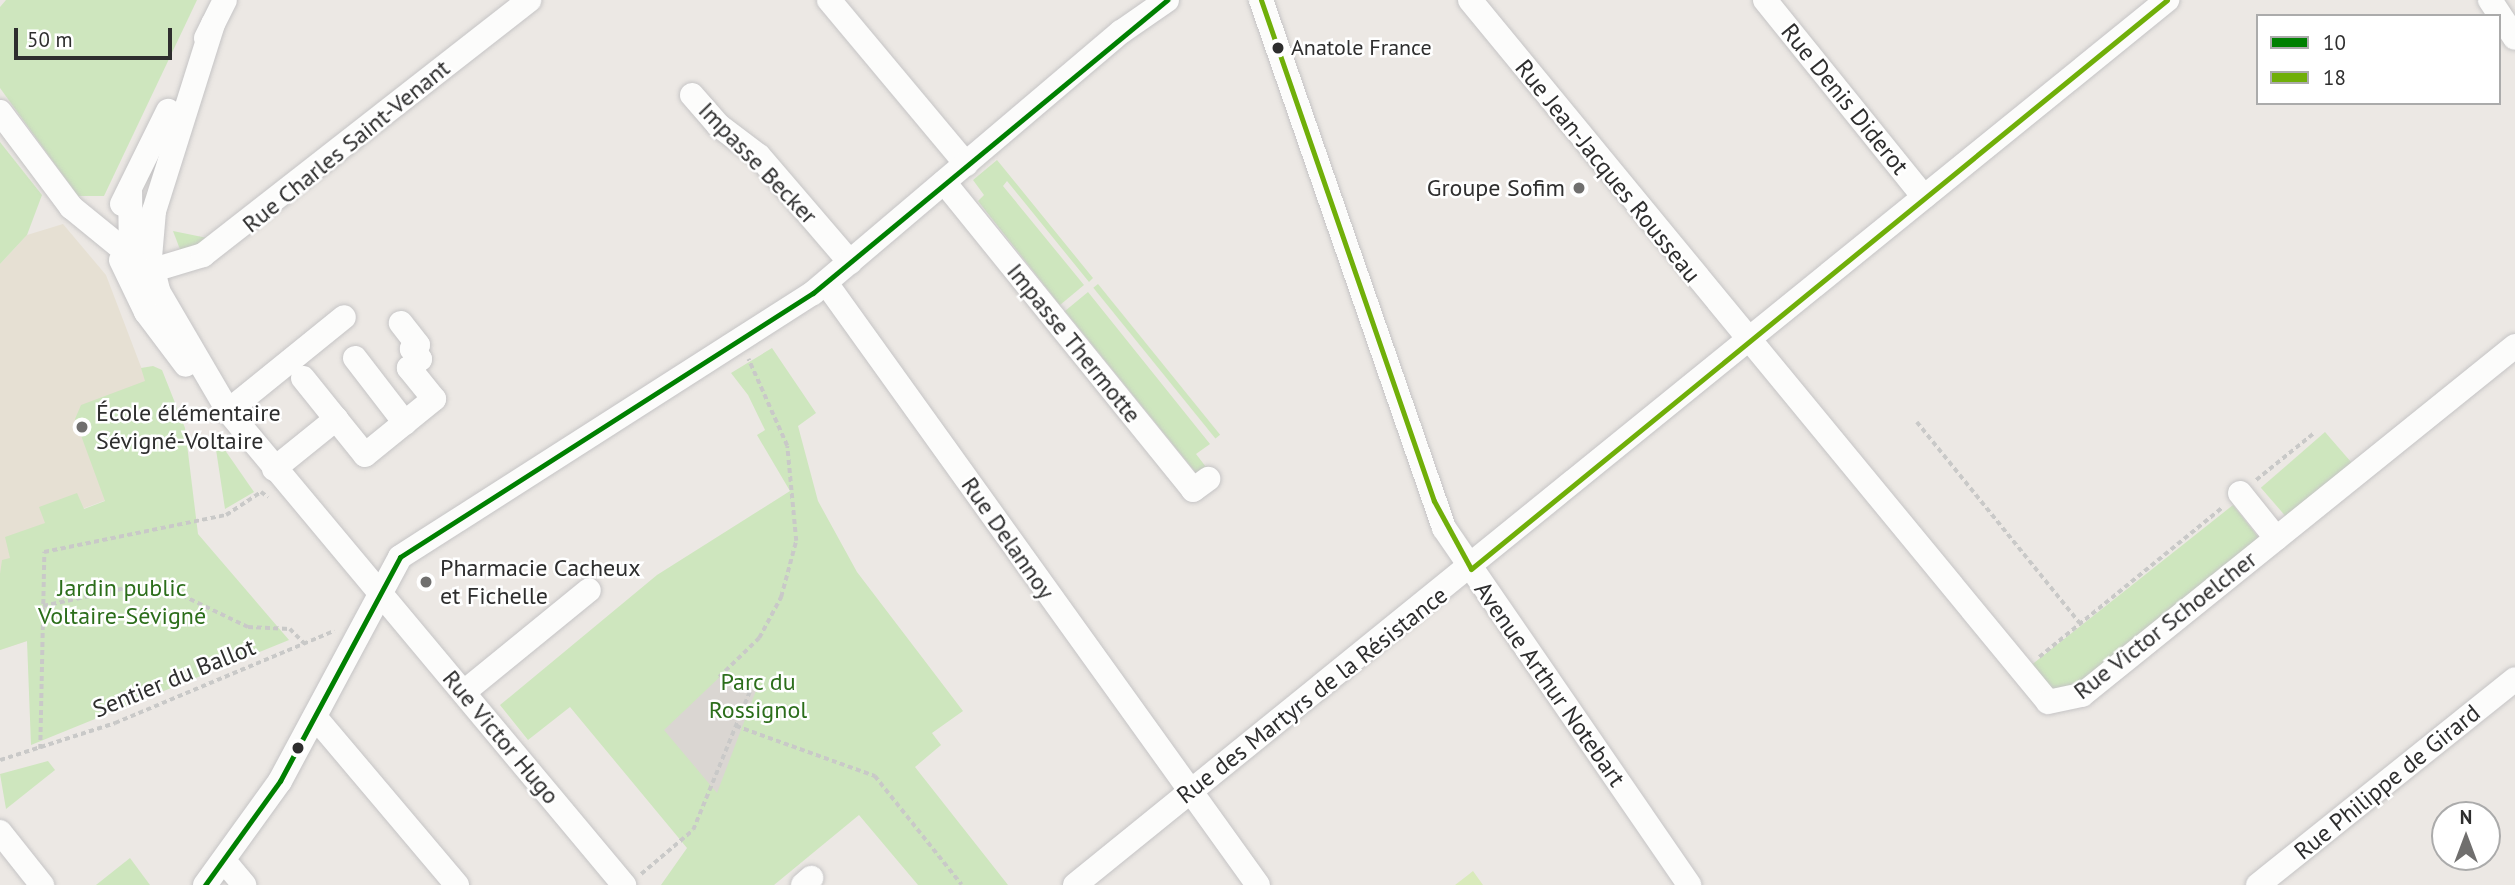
<!DOCTYPE html>
<meta charset="utf-8">
<style>
body{margin:0}
#map{position:relative;width:2515px;height:885px;overflow:hidden;background:#ece8e4;font-family:"PT Sans",sans-serif}
div>[style]{position:absolute}
.education>*{inset:0;background:#e6e0d3}
.green>*{inset:0;background:#cee6be;transform-origin:0 0}
.pitch>*{inset:0;background:#d9eabb}
.plaza>*{inset:0;background:#dad6d2}
.path>*{height:3.5px;margin-top:-1.75px;transform-origin:0;background:repeating-linear-gradient(90deg,#c9c9c8 0 5px,transparent 0 8.5px)}
.roads{filter:drop-shadow(0 0 2px #c5c4c5) drop-shadow(0 0 2px #c5c4c5)}
.minor>*{height:24px;margin:-12px;padding:0 12px;transform-origin:12px;border-radius:12px;background:#fcfcfb}
.bus-1>*{height:5px;margin:-2.5px;padding:0 2.5px;transform-origin:2.5px;border-radius:2.5px;background:#008001}
.bus-2>*{height:5px;margin:-2.5px;padding:0 2.5px;transform-origin:2.5px;border-radius:2.5px;background:#70af09}
.dots>*{width:19px;height:19px;translate:-50% -50%;box-sizing:border-box;border:4px solid #fff;border-radius:50%}
span{translate:-50% -50%;white-space:nowrap;text-align:center;line-height:1.15;-webkit-text-stroke:5px #fff;paint-order:stroke}
.bus-label{font-size:22px;color:#2e2e2e}
.left{translate:0 -50%;text-align:left}
.street-label{font-size:24px;color:#2e2e2e}
.poi-label{font-size:24px;color:#2e2e2e}
.right{translate:-100% -50%;text-align:right}
.park-label{font-size:24px;color:#2c6e1b}
.legend{position:absolute;left:2256px;top:14px;width:245px;height:91px;box-sizing:border-box;background:#fff;border:2px solid #ababab;margin:0;padding:9px 12px;list-style:none;font-size:21px;color:#2e2e2e}
.legend li{display:flex;align-items:center;gap:14px;height:35px}
.legend b{width:35px;border:2px solid #ababab}
.north{position:absolute;left:2431px;top:801px;width:70px;height:70px;box-sizing:border-box;background:#fff;border:2px solid #ababab;border-radius:50%;rotate:0deg;font-size:19px;font-weight:700;line-height:28px;text-align:center;color:#2e2e2e}
.north::after{content:'';display:block;margin:auto;width:24px;height:32px;background:#706f6e;clip-path:polygon(50% 0,100% 100%,50% 72%,0 100%)}
.scale{position:absolute;left:14px;top:28px;width:158px;height:32px;box-sizing:border-box;border:4px solid #2e2e2e;border-top:0;padding-left:9px;font-size:21px;line-height:24px;white-space:nowrap;color:#2e2e2e;-webkit-text-stroke:5px #fff;paint-order:stroke}
</style>
<div id="map">
<div class="education">
<div style="clip-path:polygon(63px 224px,106px 275px,181px 472px,45px 523px,27px 641px,0 650px,0 264px,27px 235px)"></div>
</div>
<div class="green">
<div style="clip-path:polygon(6px 0,197px 0,104px 196px,78px 196px,0 88px,0 7px)"></div>
<div style="clip-path:polygon(0 142px,42px 195px,27px 235px,0 264px)"></div>
<div style="clip-path:polygon(997px 160px,1093px 278px,1089px 282px,1007px 181px,1003px 186px,1084px 285px,1060px 305px,978px 201px,984px 195px,973px 180px)"></div>
<div style="clip-path:polygon(173px 231px,217px 240px,181px 252px)"></div>
<div style="left:1098px;top:284px;width:194px;height:6px;rotate:51deg"></div>
<div style="clip-path:polygon(1088px 292px,1210px 444px,1196px 454px,1206px 467px,1197px 474px,1065px 311px)"></div>
<div style="clip-path:polygon(772px 348px,816px 413px,798px 426px,818px 501px,857px 572px,963px 711px,932px 733px,941px 745px,915px 767px,1008px 885px,918px 885px,859px 815px,774px 885px,661px 885px,687px 848px,570px 707px,528px 740px,500px 705px,657px 575px,790px 491px,757px 435px,765px 430px,748px 395px,731px 373px)"></div>
<div style="clip-path:polygon(153px 366px,162px 370px,185px 428px,198px 534px,289px 640px,31px 745px,27px 641px,0 650px,0 574px,2px 560px,10px 558px,5px 537px,45px 523px,39px 507px,77px 493px,84px 509px,105px 501px,75px 419px,81px 405px,145px 381px,141px 368px)"></div>
<div style="left:2325px;top:432px;width:41px;height:85px;rotate:49deg"></div>
<div style="clip-path:polygon(218px 440px,254px 492px,225px 509px,215px 443px)"></div>
<div style="clip-path:polygon(2233px 505px,2259px 538px,2087px 678px,2071px 688px,2049px 689px,2025px 670px)"></div>
<div style="clip-path:polygon(48px 761px,55px 770px,6px 809px,0 774px)"></div>
<div style="clip-path:polygon(130px 858px,150px 885px,96px 885px)"></div>
</div>
<div class="pitch">
<div style="clip-path:polygon(1473px 871px,1483px 885px,1455px 885px,1468px 875px)"></div>
</div>
<div class="plaza">
<div style="clip-path:polygon(725px 672px,757px 688px,717px 793px,664px 730px)"></div>
</div>
<div class="path">
<div style="left:1917px;top:422px;width:259px;rotate:51deg"></div>
<div style="left:2256px;top:480px;width:75px;rotate:-39deg"></div>
<div style="left:43px;top:606px;width:94px;rotate:-12.3deg"></div>
<div style="left:135px;top:586px;width:32px;rotate:4deg"></div>
<div style="left:167px;top:588px;width:90px;rotate:25.7deg"></div>
<div style="left:248px;top:627px;width:42px;rotate:2.7deg"></div>
<div style="left:290px;top:629px;width:20px;rotate:45deg"></div>
<div style="left:2039px;top:657px;width:237px;rotate:-39.2deg"></div>
<div style="left:736px;top:726px;width:148px;rotate:19.8deg"></div>
<div style="left:875px;top:776px;width:139px;rotate:51.4deg"></div>
<div style="left:40px;top:749px;width:197px;rotate:-88.8deg"></div>
<div style="left:44px;top:552px;width:186px;rotate:-11.5deg"></div>
<div style="left:226px;top:515px;width:42px;rotate:-33.3deg"></div>
<div style="left:261px;top:492px;width:9px;rotate:36deg"></div>
<div style="left:0;top:760px;width:121px;rotate:-17.8deg"></div>
<div style="left:115px;top:723px;width:238px;rotate:-22.8deg"></div>
<div style="left:641px;top:874px;width:68px;rotate:-40.2deg"></div>
<div style="left:693px;top:830px;width:150px;rotate:-67.7deg"></div>
<div style="left:750px;top:691px;width:34px;rotate:-156deg"></div>
<div style="left:719px;top:677px;width:56px;rotate:-44.3deg"></div>
<div style="left:759px;top:638px;width:47px;rotate:-61.8deg"></div>
<div style="left:781px;top:597px;width:58px;rotate:-75deg"></div>
<div style="left:796px;top:541px;width:95px;rotate:-95.4deg"></div>
<div style="left:787px;top:446px;width:95px;rotate:-114.1deg"></div>
</div>
<div class="roads">
<div class="minor">
<div style="left:829px;top:0;width:214px;rotate:50.1deg"></div>
<div style="left:1261px;top:0;width:559px;rotate:70.88deg"></div>
<div style="left:1444px;top:528px;width:433px;rotate:55.5deg"></div>
<div style="left:1470px;top:0;width:909px;rotate:50.53deg"></div>
<div style="left:2048px;top:702px;width:35px;rotate:-12deg"></div>
<div style="left:2082px;top:695px;width:556px;rotate:-38.87deg"></div>
<div style="left:1765px;top:0;width:253px;rotate:51.1deg"></div>
<div style="left:2490px;top:0;width:45px;rotate:56.7deg"></div>
<div style="left:213px;top:24px;width:196px;rotate:107.5deg"></div>
<div style="left:154px;top:211px;width:47px;rotate:94.9deg"></div>
<div style="left:150px;top:258px;width:34px;rotate:76deg"></div>
<div style="left:158px;top:291px;width:139px;rotate:59.7deg"></div>
<div style="left:228px;top:411px;width:618px;rotate:50.12deg"></div>
<div style="left:206px;top:38px;width:42px;rotate:-63.4deg"></div>
<div style="left:692px;top:95px;width:40px;rotate:49deg"></div>
<div style="left:718px;top:125px;width:51px;rotate:37.1deg"></div>
<div style="left:759px;top:156px;width:140px;rotate:49.4deg"></div>
<div style="left:0;top:112px;width:119px;rotate:53.2deg"></div>
<div style="left:71px;top:207px;width:77px;rotate:39.2deg"></div>
<div style="left:944px;top:182px;width:396px;rotate:51deg"></div>
<div style="left:1193px;top:490px;width:19px;rotate:-36deg"></div>
<div style="left:130px;top:189px;width:67px;rotate:89.1deg"></div>
<div style="left:131px;top:256px;width:20px;rotate:63deg"></div>
<div style="left:140px;top:274px;width:66px;rotate:-16.8deg"></div>
<div style="left:203px;top:255px;width:414px;rotate:-38deg"></div>
<div style="left:122px;top:204px;width:104px;rotate:-63.7deg"></div>
<div style="left:121px;top:260px;width:58px;rotate:64.3deg"></div>
<div style="left:146px;top:312px;width:66px;rotate:53deg"></div>
<div style="left:826px;top:283px;width:741px;rotate:54.34deg"></div>
<div style="left:355px;top:358px;width:82px;rotate:52.4deg"></div>
<div style="left:303px;top:378px;width:53px;rotate:51.2deg"></div>
<div style="left:228px;top:411px;width:149px;rotate:-39deg"></div>
<div style="left:274px;top:469px;width:80px;rotate:-38.9deg"></div>
<div style="left:336px;top:419px;width:46px;rotate:51.1deg"></div>
<div style="left:365px;top:455px;width:89px;rotate:-39.1deg"></div>
<div style="left:434px;top:399px;width:40px;rotate:-129deg"></div>
<div style="left:409px;top:368px;width:14px;rotate:-39deg"></div>
<div style="left:420px;top:359px;width:13px;rotate:-129deg"></div>
<div style="left:412px;top:349px;width:7px;rotate:-34deg"></div>
<div style="left:418px;top:345px;width:28px;rotate:-128deg"></div>
<div style="left:2240px;top:493px;width:58px;rotate:51.3deg"></div>
<div style="left:464px;top:692px;width:161px;rotate:-39.2deg"></div>
<div style="left:315px;top:717px;width:220px;rotate:49.8deg"></div>
<div style="left:0;top:832px;width:68px;rotate:51.6deg"></div>
<div style="left:225px;top:862px;width:30px;rotate:50deg"></div>
<div style="left:205px;top:885px;width:128px;rotate:-54.2deg"></div>
<div style="left:280px;top:781px;width:254px;rotate:-61.8deg"></div>
<div style="left:400px;top:557px;width:490px;rotate:-32.6deg"></div>
<div style="left:813px;top:293px;width:404px;rotate:-40.3deg"></div>
<div style="left:1121px;top:32px;width:56px;rotate:-34.8deg"></div>
<div style="left:803px;top:885px;width:11px;rotate:-41deg"></div>
<div style="left:1075px;top:885px;width:1406px;rotate:-39.02deg"></div>
<div style="left:2258px;top:885px;width:329px;rotate:-38.7deg"></div>
</div>
</div>
<div class="bus-1">
<div style="left:205px;top:885px;width:128px;rotate:-54.2deg"></div>
<div style="left:280px;top:781px;width:254px;rotate:-61.8deg"></div>
<div style="left:400px;top:557px;width:490px;rotate:-32.6deg"></div>
<div style="left:813px;top:293px;width:460px;rotate:-39.6deg"></div>
</div>
<div class="bus-2">
<div style="left:1261px;top:0;width:530px;rotate:70.95deg"></div>
<div style="left:1434px;top:501px;width:77px;rotate:61.4deg"></div>
<div style="left:1471px;top:569px;width:899px;rotate:-39.27deg"></div>
</div>
<div class="dots">
<div style="left:1278px;top:48px;background:#2e2e2e"></div>
<div style="left:1579px;top:188px;background:#706f6e"></div>
<div style="left:82px;top:427px;background:#706f6e"></div>
<div style="left:426px;top:582px;background:#706f6e"></div>
<div style="left:298px;top:748px;background:#2e2e2e"></div>
</div>
<div class="bus-label">
<span class="left" style="left:1291px;top:48px">Anatole France</span>
</div>
<div class="street-label">
<span style="left:1845px;top:99px;rotate:51deg">Rue Denis Diderot</span>
<span style="left:346px;top:146px;rotate:-39deg">Rue Charles Saint-Venant</span>
<span style="left:758px;top:163px;rotate:46deg">Impasse Becker</span>
<span style="left:1608px;top:171px;rotate:51deg">Rue Jean-Jacques Rousseau</span>
<span style="left:1074px;top:343px;rotate:51deg">Impasse Thermotte</span>
<span style="left:1008px;top:538px;rotate:55deg">Rue Delannoy</span>
<span style="left:2165px;top:625px;rotate:-38deg">Rue Victor Schoelcher</span>
<span style="left:174px;top:678px;rotate:-22deg">Sentier du Ballot</span>
<span style="left:1550px;top:684px;rotate:55deg">Avenue Arthur Notebart</span>
<span style="left:1312px;top:695px;rotate:-38deg">Rue des Martyrs de la Résistance</span>
<span style="left:501px;top:737px;rotate:50deg">Rue Victor Hugo</span>
<span style="left:2387px;top:782px;rotate:-39deg">Rue Philippe de Girard</span>
</div>
<div class="poi-label">
<span class="right" style="left:1565px;top:188px">Groupe Sofim</span>
<span class="left" style="left:96px;top:427px">École élémentaire<br>Sévigné-Voltaire</span>
<span class="left" style="left:440px;top:582px">Pharmacie Cacheux<br>et Fichelle</span>
</div>
<div class="park-label">
<span style="left:122px;top:602px">Jardin public<br>Voltaire-Sévigné</span>
<span style="left:758px;top:696px">Parc du<br>Rossignol</span>
</div>
<ul class="legend">
<li><b style="height:9px;background:#008001"></b>10</li>
<li><b style="height:9px;background:#70af09"></b>18</li>
</ul>
<div class="north">N</div>
<div class="scale">50 m</div>
</div>
